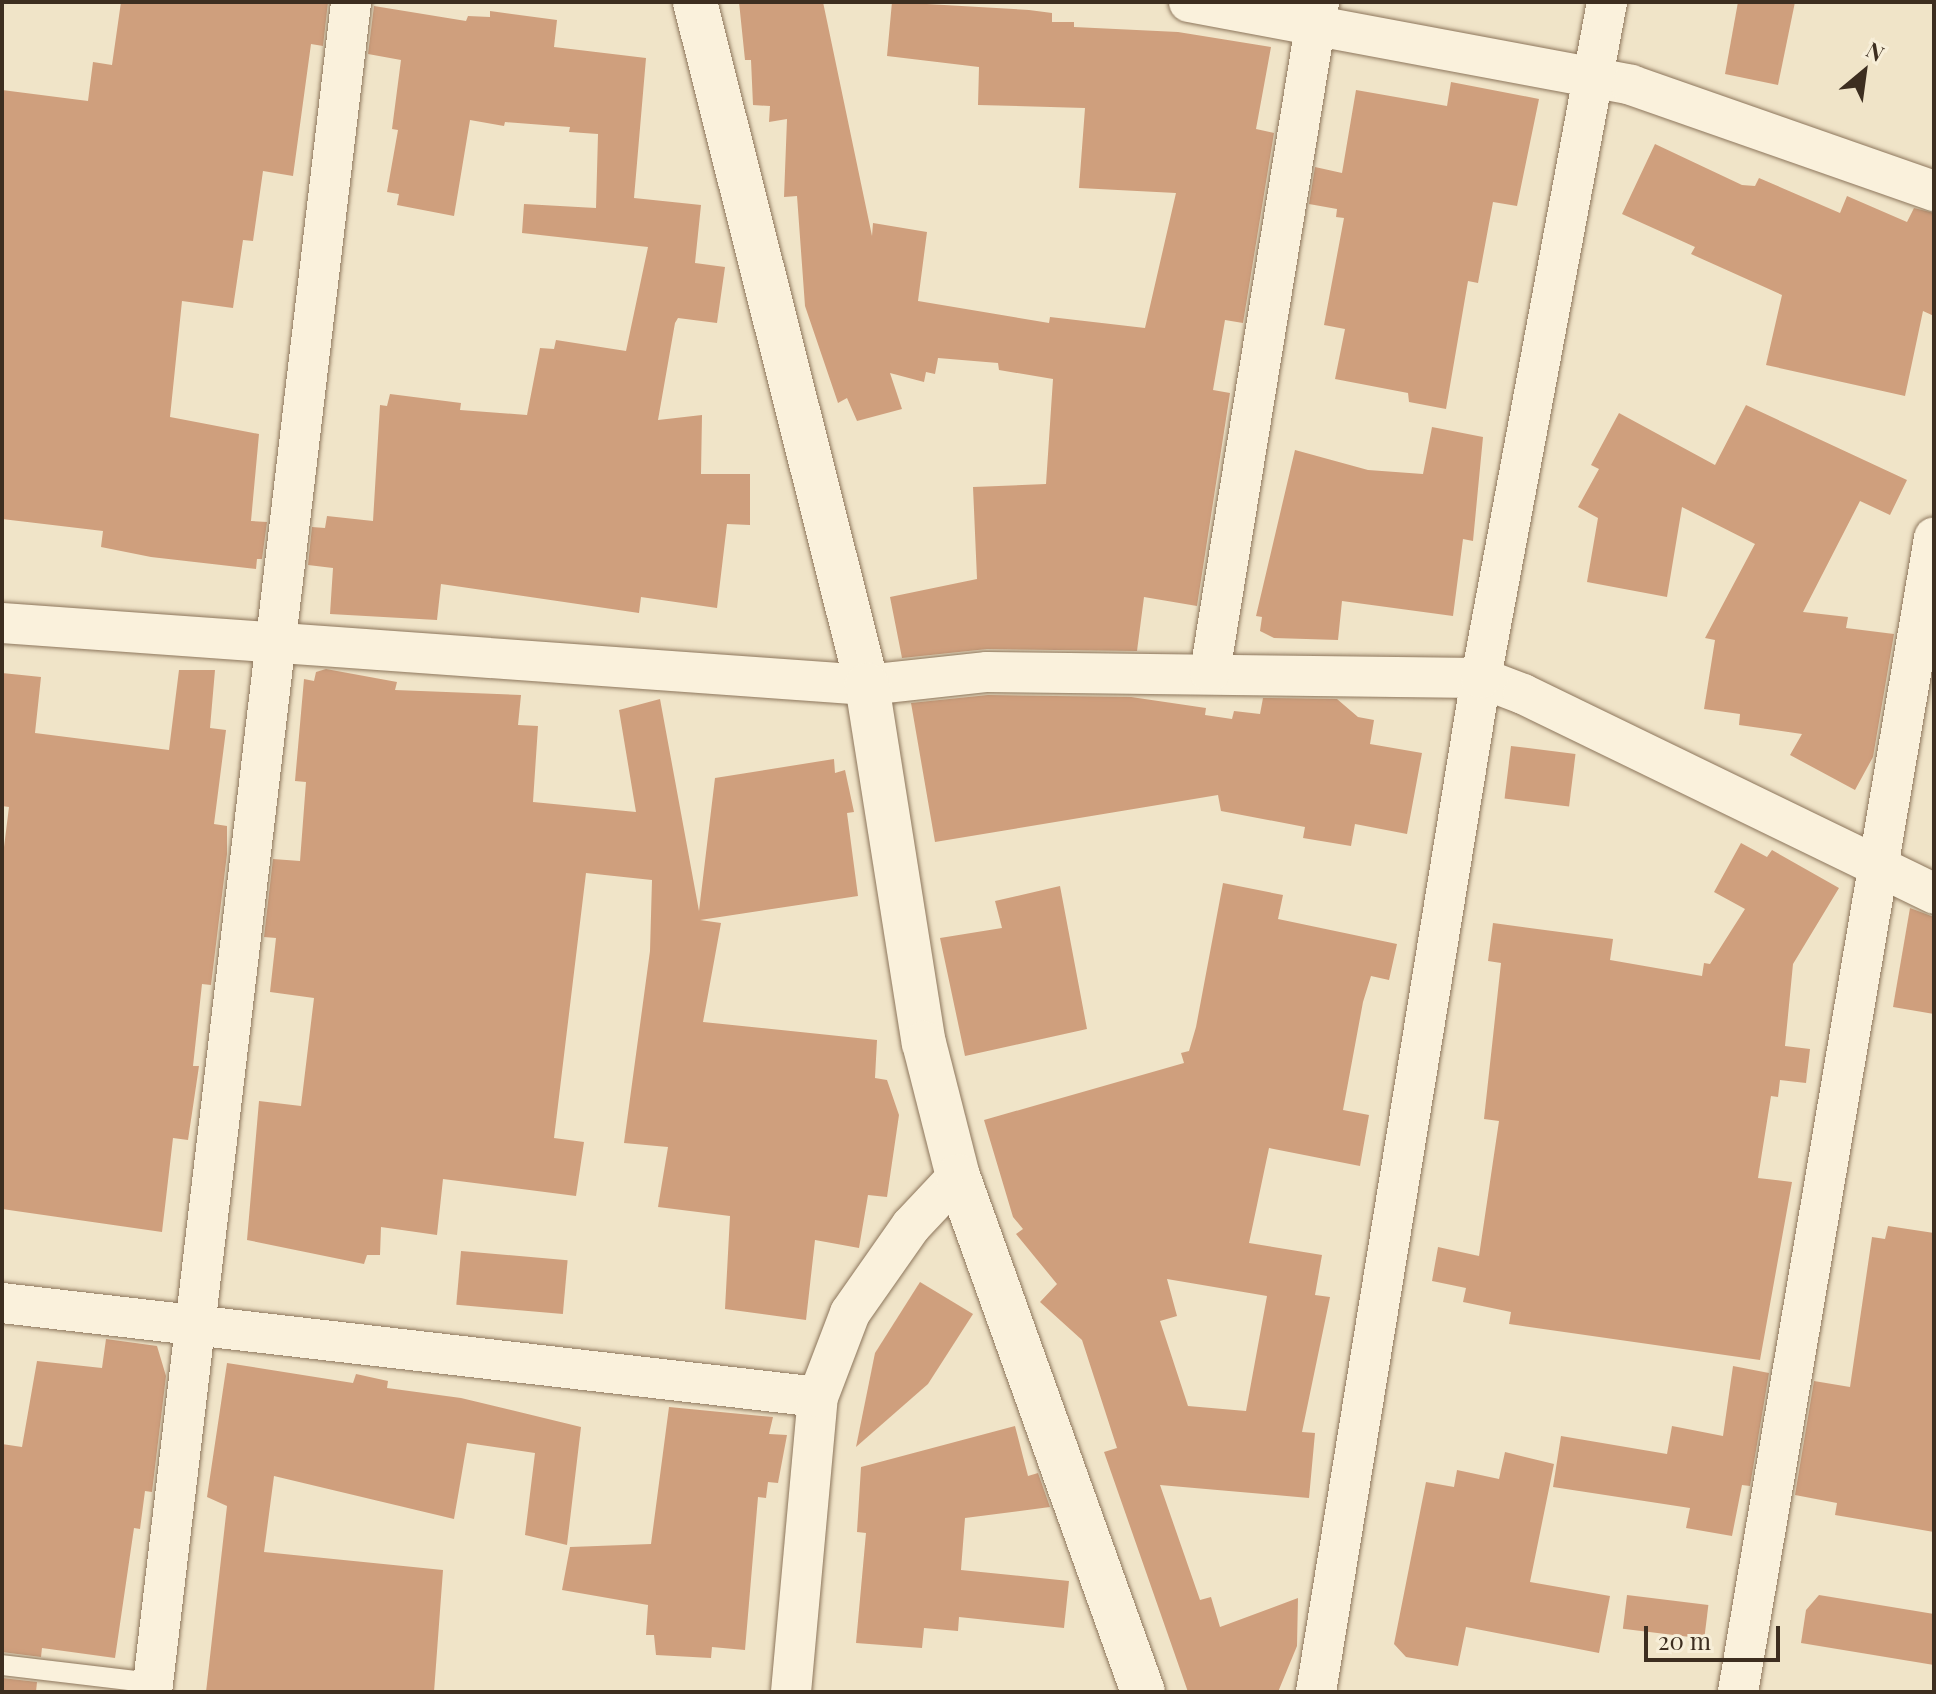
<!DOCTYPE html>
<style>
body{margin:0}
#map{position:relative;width:1936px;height:1694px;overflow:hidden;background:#f0e4c8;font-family:"Playfair Display",serif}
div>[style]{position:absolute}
.building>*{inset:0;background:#cf9f7d;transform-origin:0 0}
.roads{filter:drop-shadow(0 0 2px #8d765c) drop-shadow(0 0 2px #8d765c)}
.lane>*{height:20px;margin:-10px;padding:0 10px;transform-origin:10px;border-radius:10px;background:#faf1dc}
.street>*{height:40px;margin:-20px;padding:0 20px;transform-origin:20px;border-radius:20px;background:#faf1dc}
.secondary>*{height:44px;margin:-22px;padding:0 22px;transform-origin:22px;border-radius:22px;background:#faf1dc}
span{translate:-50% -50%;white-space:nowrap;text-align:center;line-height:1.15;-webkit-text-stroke:8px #f7eed8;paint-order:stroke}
.frame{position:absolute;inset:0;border:4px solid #3d2e20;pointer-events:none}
.north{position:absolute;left:1824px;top:32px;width:80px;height:80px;-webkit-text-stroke:6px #f7eed8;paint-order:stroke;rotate:29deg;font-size:22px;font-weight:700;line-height:32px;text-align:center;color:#3d2e20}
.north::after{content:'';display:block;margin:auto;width:28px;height:36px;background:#3d2e20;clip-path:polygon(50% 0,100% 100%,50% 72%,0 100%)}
.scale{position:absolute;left:1644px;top:1626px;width:136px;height:36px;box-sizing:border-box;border:4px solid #3d2e20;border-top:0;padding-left:10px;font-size:24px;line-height:28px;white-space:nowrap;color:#3d2e20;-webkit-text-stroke:6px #f7eed8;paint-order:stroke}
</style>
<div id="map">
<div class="building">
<div style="clip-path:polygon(121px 2px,328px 2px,323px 46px,311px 44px,293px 176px,263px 171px,253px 241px,243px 240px,233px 308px,182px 301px,170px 417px,259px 434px,251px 521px,267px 522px,262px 559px,257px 559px,256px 569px,151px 557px,101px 547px,103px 531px,2px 519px,2px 90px,88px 101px,93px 62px,112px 65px)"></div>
<div style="clip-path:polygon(739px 2px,823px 2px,872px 236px,873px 223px,927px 232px,918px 301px,1049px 323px,1050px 317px,1145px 328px,1176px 193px,1079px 188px,1085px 108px,978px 105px,979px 67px,887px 56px,892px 2px,1029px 10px,1052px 13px,1052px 22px,1074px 22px,1074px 27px,1178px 32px,1271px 47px,1256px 129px,1274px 133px,1243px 323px,1225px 320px,1213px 390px,1230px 393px,1197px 606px,1144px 597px,1137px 651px,987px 649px,902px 658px,890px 597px,977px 579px,973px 487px,1046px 484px,1053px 379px,999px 370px,998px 363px,938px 358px,935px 374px,926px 372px,924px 382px,890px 373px,902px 409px,857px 421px,847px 398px,838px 403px,805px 306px,797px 196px,784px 197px,787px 119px,769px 122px,770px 106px,753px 105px,751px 60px,745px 60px)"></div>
<div style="clip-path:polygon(1738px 2px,1795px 2px,1778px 85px,1725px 74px)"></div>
<div style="clip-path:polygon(374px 6px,466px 21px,468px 16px,490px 17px,490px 11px,557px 20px,554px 47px,646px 58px,634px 198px,701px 205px,695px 263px,725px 267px,717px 323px,678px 318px,675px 323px,658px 420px,702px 415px,701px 474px,750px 474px,750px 525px,727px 524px,717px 608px,641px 597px,639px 613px,441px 584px,437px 620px,330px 614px,333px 568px,308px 565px,312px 527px,325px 528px,327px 516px,373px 521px,380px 405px,387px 406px,390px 394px,461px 403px,460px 410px,527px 415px,540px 348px,554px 349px,556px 340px,626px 351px,648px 247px,522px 233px,524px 204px,596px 208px,598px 134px,569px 132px,570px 127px,505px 122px,504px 126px,470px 120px,454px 216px,397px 205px,399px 194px,387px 192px,398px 130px,392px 129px,401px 60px,368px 54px)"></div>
<div style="clip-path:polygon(1451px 82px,1539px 99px,1517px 206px,1493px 202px,1478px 283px,1468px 281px,1446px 409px,1409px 402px,1408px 393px,1335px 379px,1345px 329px,1324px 325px,1344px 218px,1336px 217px,1337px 209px,1309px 204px,1315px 167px,1342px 173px,1356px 90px,1447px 106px)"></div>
<div style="clip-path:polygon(1655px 144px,1742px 185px,1755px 186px,1759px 178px,1840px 213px,1847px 196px,1907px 222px,1914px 208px,1934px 213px,1934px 316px,1923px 311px,1905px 396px,1766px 365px,1782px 295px,1691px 254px,1695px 247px,1622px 214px)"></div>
<div style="clip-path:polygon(1746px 405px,1907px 480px,1890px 515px,1860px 501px,1803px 612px,1848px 617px,1846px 628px,1894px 634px,1873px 757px,1855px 790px,1790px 755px,1802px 734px,1739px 725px,1740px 714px,1704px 709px,1715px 640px,1705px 638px,1755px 544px,1682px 507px,1667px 597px,1587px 582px,1598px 518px,1578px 507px,1599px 469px,1591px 465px,1619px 413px,1715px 465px)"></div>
<div style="clip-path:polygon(1432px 427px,1483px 437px,1473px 541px,1463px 539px,1453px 616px,1342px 601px,1338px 640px,1274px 638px,1260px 631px,1262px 617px,1256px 616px,1295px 450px,1368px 470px,1423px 474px)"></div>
<div style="clip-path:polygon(326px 669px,397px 682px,395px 690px,521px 695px,518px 725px,538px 726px,533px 802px,636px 812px,619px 710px,660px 699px,699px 911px,715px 778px,834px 759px,835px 773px,845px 770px,854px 812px,847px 813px,858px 896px,700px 920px,721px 923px,703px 1022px,877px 1040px,875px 1078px,887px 1080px,899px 1115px,887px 1197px,868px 1195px,859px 1248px,815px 1240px,806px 1320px,725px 1309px,730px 1216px,658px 1207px,668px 1147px,624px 1143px,650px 951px,652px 880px,586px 873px,554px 1138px,584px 1142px,576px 1196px,443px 1179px,437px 1235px,381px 1227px,380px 1255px,367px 1255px,364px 1264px,247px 1240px,259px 1101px,301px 1106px,314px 998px,270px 992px,276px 938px,264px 937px,273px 859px,300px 861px,306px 782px,295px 781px,304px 679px,314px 681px,316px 672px)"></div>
<div style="clip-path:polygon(179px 670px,215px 670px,210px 728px,226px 730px,214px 824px,227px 826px,227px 854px,211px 985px,202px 984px,193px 1066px,199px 1066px,188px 1140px,173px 1138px,162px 1232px,2px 1209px,2px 863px,9px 807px,2px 806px,2px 673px,41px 677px,35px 733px,169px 750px)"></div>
<div style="clip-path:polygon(988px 695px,1131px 697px,1206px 708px,1205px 715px,1232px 719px,1234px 711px,1260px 714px,1263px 698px,1337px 699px,1358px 717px,1374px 720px,1370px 744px,1422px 753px,1407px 834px,1355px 824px,1351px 846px,1303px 838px,1305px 827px,1221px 811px,1218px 795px,935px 842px,911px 703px)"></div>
<div style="left:1511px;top:746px;width:65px;height:53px;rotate:7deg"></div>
<div style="clip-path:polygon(1741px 843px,1767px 857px,1772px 850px,1839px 888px,1793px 964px,1785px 1046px,1810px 1049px,1806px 1083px,1780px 1080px,1778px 1097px,1771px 1096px,1758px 1178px,1792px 1182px,1760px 1360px,1509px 1324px,1511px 1312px,1463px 1302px,1466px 1288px,1432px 1281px,1438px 1247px,1479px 1256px,1499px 1121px,1484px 1119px,1501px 963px,1488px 961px,1493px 923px,1613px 939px,1610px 960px,1702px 976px,1704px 963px,1710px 964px,1745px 909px,1714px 892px)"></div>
<div style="clip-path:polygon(evenodd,1223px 883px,1283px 895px,1278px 919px,1397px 944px,1389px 980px,1371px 976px,1363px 1002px,1343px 1110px,1369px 1115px,1360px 1166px,1269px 1148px,1249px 1243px,1322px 1255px,1315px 1295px,1330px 1297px,1302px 1432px,1315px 1433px,1309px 1498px,1160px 1485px,1200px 1600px,1211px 1597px,1220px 1627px,1298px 1598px,1297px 1646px,1278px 1692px,1188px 1692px,1104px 1452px,1117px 1448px,1082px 1340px,1040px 1302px,1057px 1284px,1016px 1234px,1023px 1229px,1013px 1217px,984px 1120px,1184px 1063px,1181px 1053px,1189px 1051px,1196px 1027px,1223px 883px,1167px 1279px,1267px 1296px,1246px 1411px,1188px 1406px,1160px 1321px,1177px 1316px,1167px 1279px)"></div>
<div style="clip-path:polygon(1060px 886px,1087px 1029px,965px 1056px,940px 938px,1002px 928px,995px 901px)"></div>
<div style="clip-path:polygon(1910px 908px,1934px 917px,1934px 1014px,1893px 1007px)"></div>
<div style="clip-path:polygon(1888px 1226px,1934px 1233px,1934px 1532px,1835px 1515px,1837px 1503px,1795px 1495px,1814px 1381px,1850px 1387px,1872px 1237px,1885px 1239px)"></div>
<div style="left:461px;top:1251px;width:107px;height:54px;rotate:5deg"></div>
<div style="clip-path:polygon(920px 1282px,973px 1314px,928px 1384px,856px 1447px,875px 1353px)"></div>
<div style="clip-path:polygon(106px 1339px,157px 1346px,166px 1376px,152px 1492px,145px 1491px,140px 1529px,134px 1528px,115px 1658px,42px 1648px,41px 1657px,2px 1652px,2px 1444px,22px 1447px,37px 1361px,102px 1368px)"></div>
<div style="clip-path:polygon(227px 1363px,353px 1383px,356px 1374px,388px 1381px,387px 1388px,461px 1398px,581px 1427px,567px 1545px,525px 1535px,535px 1453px,467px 1443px,454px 1519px,274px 1476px,264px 1552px,443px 1570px,434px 1692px,206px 1692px,227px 1506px,207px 1497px)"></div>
<div style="clip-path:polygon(1733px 1366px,1769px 1373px,1750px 1486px,1742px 1485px,1732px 1536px,1686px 1528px,1690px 1508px,1553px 1487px,1561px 1436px,1667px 1454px,1672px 1426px,1723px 1436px)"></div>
<div style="clip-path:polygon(669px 1407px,773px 1417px,769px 1434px,787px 1435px,778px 1483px,768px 1482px,766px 1498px,758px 1497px,745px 1650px,712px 1647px,711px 1658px,656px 1655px,654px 1635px,646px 1635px,648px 1605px,562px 1590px,570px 1547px,651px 1544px)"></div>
<div style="clip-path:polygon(1015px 1426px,1028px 1476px,1038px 1473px,1050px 1507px,965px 1518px,961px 1570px,1069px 1581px,1064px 1628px,959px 1617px,958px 1631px,924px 1628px,922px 1648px,856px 1643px,866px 1533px,857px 1532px,861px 1467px)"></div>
<div style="clip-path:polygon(1505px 1452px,1554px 1464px,1530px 1582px,1610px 1596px,1599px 1653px,1466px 1627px,1458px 1666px,1406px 1657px,1394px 1644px,1426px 1482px,1454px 1487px,1457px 1470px,1499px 1479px)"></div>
<div style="left:1627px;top:1595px;width:82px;height:34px;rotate:7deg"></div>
<div style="clip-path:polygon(1819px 1595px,1934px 1614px,1934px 1665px,1801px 1643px,1806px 1610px)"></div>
<div style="clip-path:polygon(2px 1678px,37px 1682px,36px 1692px,2px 1692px)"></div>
</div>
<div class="roads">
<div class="lane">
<div style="left:2px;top:1665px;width:152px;rotate:6.8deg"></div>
</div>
<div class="street">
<div style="left:1189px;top:2px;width:450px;rotate:10.6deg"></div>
<div style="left:1631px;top:85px;width:321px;rotate:19.3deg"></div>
<div style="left:2px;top:623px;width:867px;rotate:4.1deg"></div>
<div style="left:867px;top:685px;width:121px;rotate:-6.2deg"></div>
<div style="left:987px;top:672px;width:494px;rotate:0.7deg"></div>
<div style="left:1481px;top:678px;width:45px;rotate:20.9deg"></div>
<div style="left:1523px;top:694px;width:457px;rotate:25.9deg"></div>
<div style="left:1210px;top:672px;width:679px;rotate:-80.76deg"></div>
<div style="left:2px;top:1303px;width:821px;rotate:6.57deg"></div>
<div style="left:152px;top:1692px;width:1702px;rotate:-83.28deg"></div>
<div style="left:791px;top:1692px;width:296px;rotate:-84.8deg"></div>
<div style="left:818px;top:1397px;width:90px;rotate:-69.1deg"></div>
<div style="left:850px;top:1313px;width:106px;rotate:-55deg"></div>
<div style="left:911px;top:1226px;width:69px;rotate:-46.8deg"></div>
<div style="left:1316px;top:1692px;width:1027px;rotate:-80.76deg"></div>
<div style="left:1481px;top:678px;width:688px;rotate:-79.44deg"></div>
<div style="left:1738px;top:1692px;width:1171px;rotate:-80.36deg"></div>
</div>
<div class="secondary">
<div style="left:695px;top:2px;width:704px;rotate:75.87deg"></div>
<div style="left:867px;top:685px;width:363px;rotate:81deg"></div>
<div style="left:924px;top:1043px;width:137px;rotate:75.7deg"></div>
<div style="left:958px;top:1176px;width:548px;rotate:70.28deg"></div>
</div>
</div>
<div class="frame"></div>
<div class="north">N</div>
<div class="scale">20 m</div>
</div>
